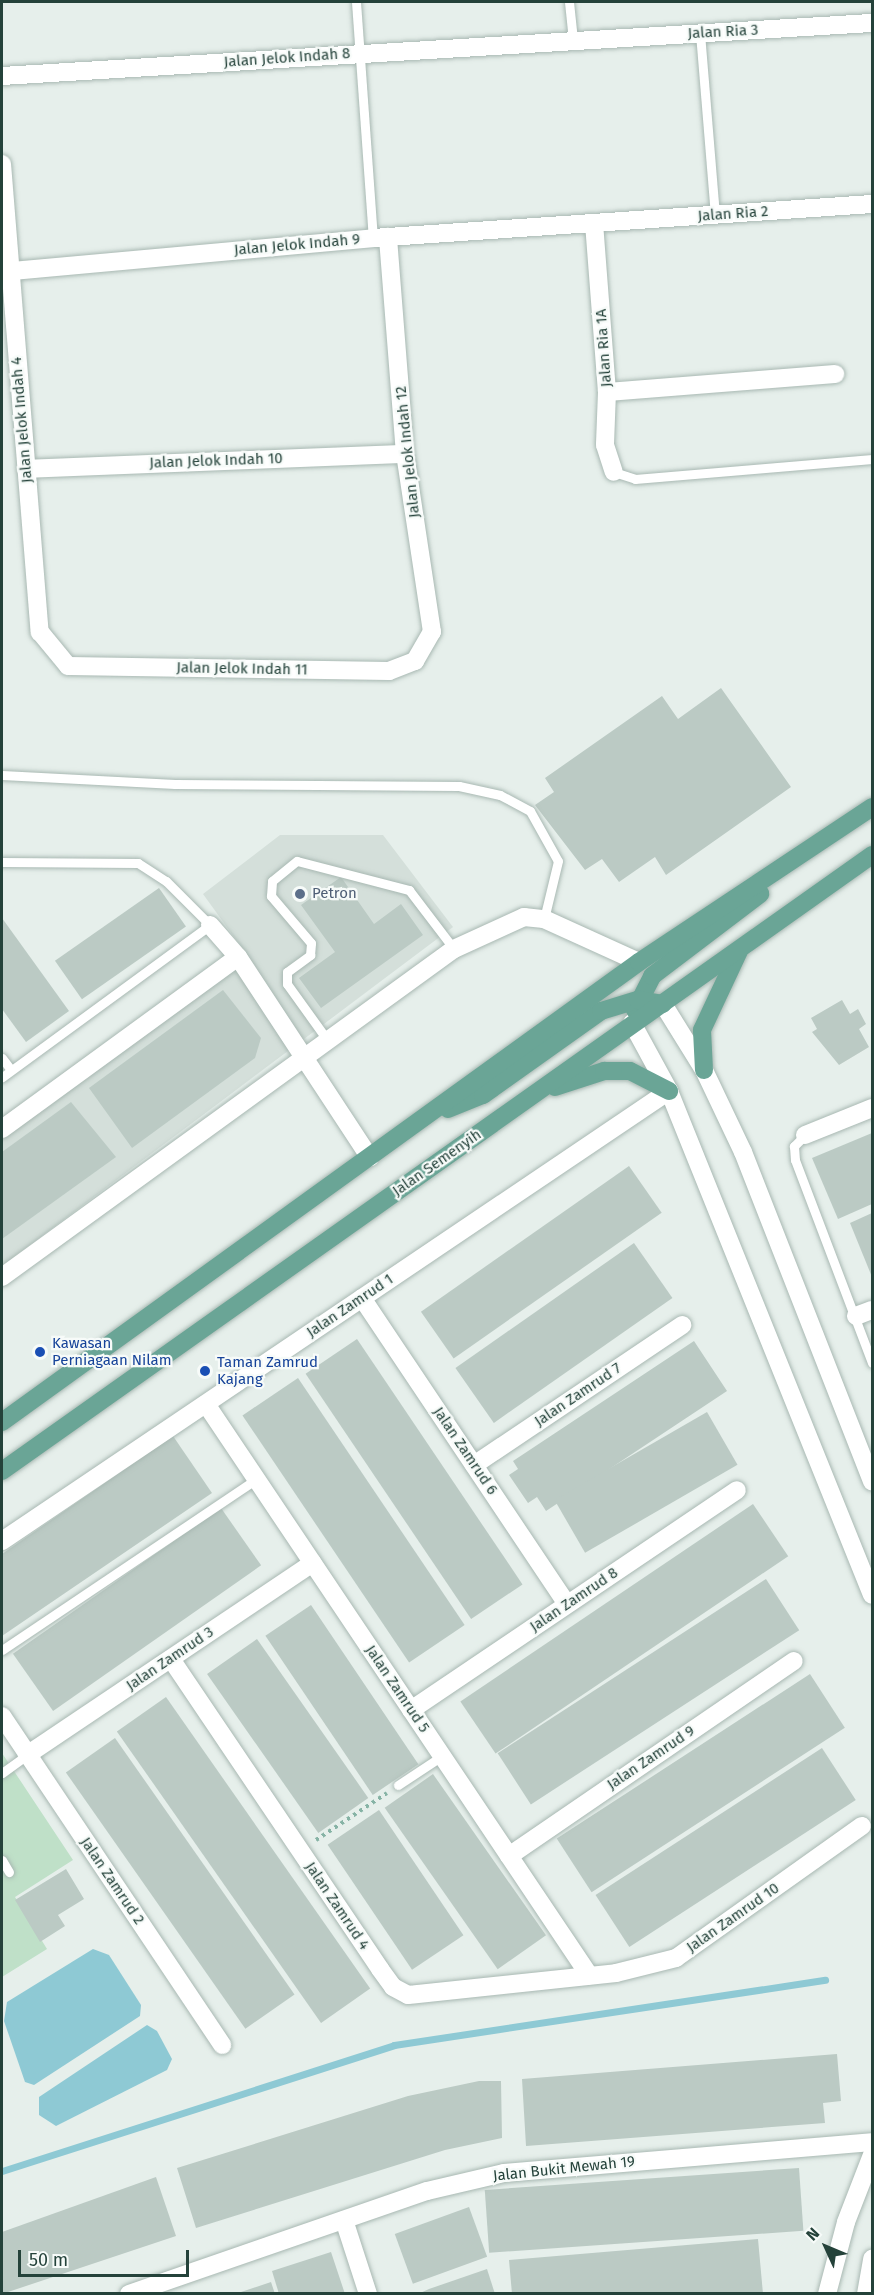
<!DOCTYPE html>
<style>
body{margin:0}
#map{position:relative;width:874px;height:2295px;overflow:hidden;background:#e6efeb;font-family:"Fira Sans",sans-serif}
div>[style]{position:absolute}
.built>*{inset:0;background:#d4dfda}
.green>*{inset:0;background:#bfe0c8}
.water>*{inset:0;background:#8ec9d4}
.stream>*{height:7px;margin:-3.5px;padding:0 3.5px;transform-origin:3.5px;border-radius:3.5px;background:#8ec9d4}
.building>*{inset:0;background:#bbcac4;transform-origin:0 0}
.path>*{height:4px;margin-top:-2px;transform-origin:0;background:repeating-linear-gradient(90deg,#86b3a5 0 3px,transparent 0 7.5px)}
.roads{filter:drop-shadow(0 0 2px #a8b8b2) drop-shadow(0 0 2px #a8b8b2)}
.service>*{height:9px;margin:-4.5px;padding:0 4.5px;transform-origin:4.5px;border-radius:4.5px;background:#fff}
.minor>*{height:18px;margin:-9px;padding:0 9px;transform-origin:9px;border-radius:9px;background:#fff}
.tertiary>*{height:18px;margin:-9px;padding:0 9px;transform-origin:9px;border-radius:9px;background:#fff}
.primary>*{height:18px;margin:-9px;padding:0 9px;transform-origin:9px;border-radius:9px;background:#6aa596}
.dots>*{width:16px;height:16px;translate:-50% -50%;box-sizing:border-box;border:3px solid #f7fbf9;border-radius:50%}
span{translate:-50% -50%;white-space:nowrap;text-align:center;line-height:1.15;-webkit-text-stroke:4.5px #f7fbf9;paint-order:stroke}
.street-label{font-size:15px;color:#24423a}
.service-label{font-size:15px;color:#4e5e75}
.left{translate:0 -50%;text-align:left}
.transit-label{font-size:15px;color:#164399}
.frame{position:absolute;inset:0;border:3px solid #24423a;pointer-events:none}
.north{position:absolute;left:796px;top:2217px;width:60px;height:60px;-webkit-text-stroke:4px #f7fbf9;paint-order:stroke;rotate:314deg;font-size:16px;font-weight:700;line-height:24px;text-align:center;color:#24423a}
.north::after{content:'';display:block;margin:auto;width:21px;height:27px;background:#24423a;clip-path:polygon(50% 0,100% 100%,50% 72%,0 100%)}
.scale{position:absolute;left:18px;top:2250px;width:171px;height:27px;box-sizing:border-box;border:3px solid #24423a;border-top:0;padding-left:8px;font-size:18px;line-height:21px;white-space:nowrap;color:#24423a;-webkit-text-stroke:4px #f7fbf9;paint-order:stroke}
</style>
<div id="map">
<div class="built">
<div style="clip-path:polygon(280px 835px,383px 835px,453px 927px,2px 1266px,2px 1140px,250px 959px,203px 894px)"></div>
</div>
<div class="green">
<div style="clip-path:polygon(2px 1753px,73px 1860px,15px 1897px,47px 1949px,2px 1977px)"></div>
</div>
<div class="water">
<div style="clip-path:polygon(93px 1949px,109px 1955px,141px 2005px,140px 2016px,34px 2085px,25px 2082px,4px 2021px,7px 2002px)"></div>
<div style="clip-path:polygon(147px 2025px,157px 2031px,172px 2059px,167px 2070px,56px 2126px,39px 2115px,39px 2097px)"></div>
</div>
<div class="stream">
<div style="left:2px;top:2171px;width:412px;rotate:-17.8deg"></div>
<div style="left:394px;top:2045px;width:436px;rotate:-8.6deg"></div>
</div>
<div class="building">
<div style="clip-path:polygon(721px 688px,791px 787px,666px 875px,655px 857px,619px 882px,602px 859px,585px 870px,535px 805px,554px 792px,545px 778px,662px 696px,678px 719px)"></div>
<div style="clip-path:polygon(341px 877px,374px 924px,401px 904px,423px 935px,321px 1008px,299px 978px,335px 952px,301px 905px)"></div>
<div style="left:159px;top:888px;width:47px;height:127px;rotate:55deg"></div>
<div style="clip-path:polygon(2px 918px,69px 1011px,26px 1042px,2px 1009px)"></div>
<div style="clip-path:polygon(223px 990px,261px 1038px,255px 1058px,132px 1148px,89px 1088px)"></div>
<div style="clip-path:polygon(842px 1000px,850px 1014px,858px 1009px,866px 1024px,859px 1029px,869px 1047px,839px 1065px,812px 1032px,817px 1029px,811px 1018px)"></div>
<div style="clip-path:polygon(71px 1102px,116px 1157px,2px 1239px,2px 1152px)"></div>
<div style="clip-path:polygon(872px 1133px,872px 1204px,838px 1219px,812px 1158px)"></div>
<div style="left:629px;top:1166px;width:57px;height:254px;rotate:55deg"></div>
<div style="clip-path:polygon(872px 1213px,872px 1277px,850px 1223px)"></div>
<div style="left:634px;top:1243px;width:67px;height:218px;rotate:55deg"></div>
<div style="left:357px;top:1339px;width:296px;height:62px;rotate:56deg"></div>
<div style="clip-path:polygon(694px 1341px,727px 1391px,546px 1511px,537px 1497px,528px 1503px,509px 1475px,518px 1469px,513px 1461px)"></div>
<div style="left:298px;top:1378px;width:298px;height:67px;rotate:56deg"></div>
<div style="left:707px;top:1412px;width:61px;height:176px;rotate:60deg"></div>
<div style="clip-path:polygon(173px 1436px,212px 1493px,2px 1636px,2px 1554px)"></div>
<div style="left:753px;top:1504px;width:63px;height:353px;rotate:56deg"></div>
<div style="left:221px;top:1508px;width:70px;height:254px;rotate:55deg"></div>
<div style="left:766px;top:1579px;width:61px;height:320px;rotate:57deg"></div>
<div style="left:311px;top:1605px;width:192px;height:55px;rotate:56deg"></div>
<div style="left:257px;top:1639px;width:194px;height:61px;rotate:55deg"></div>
<div style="left:810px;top:1674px;width:64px;height:302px;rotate:57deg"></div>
<div style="left:166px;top:1697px;width:356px;height:60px;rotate:55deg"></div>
<div style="left:115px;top:1738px;width:313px;height:60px;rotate:55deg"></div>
<div style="left:822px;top:1748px;width:62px;height:270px;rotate:57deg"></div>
<div style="left:433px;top:1774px;width:197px;height:59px;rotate:55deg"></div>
<div style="left:379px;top:1810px;width:151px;height:62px;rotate:56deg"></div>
<div style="clip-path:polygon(66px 1869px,84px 1899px,58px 1915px,65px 1926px,40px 1942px,15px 1900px)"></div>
<div style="clip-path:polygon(837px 2054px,841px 2101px,823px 2103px,825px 2123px,526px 2146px,522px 2079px)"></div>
<div style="clip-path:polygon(479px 2081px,501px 2081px,502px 2138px,445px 2150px,196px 2228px,177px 2168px,408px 2096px)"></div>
<div style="left:799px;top:2168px;width:63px;height:315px;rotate:86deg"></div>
<div style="clip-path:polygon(156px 2177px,176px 2236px,2px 2294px,2px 2232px)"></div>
<div style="left:469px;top:2207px;width:53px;height:79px;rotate:70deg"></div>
<div style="clip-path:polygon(758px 2239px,763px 2294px,512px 2294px,509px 2260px)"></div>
<div style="clip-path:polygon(331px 2252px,345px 2294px,279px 2294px,272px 2271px)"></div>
<div style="clip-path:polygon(487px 2269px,495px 2294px,418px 2294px,429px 2289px)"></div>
<div style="clip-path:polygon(271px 2282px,275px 2294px,238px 2294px,238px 2293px)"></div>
</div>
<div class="path">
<div style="left:316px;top:1840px;width:85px;rotate:-33.5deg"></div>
</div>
<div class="roads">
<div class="service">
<div style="left:356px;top:2px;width:237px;rotate:85.9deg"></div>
<div style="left:569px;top:2px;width:39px;rotate:84deg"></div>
<div style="left:700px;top:33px;width:183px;rotate:85.3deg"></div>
<div style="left:614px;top:472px;width:22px;rotate:18deg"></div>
<div style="left:635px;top:479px;width:238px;rotate:-4.8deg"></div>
<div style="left:2px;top:775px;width:173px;rotate:3deg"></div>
<div style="left:175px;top:784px;width:284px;rotate:0.4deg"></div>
<div style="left:459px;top:786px;width:42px;rotate:12.4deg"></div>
<div style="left:500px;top:795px;width:34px;rotate:28deg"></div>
<div style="left:530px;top:811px;width:57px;rotate:60.8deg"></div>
<div style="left:558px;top:861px;width:60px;rotate:103.6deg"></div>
<div style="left:2px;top:862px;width:136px;rotate:0.4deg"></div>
<div style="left:138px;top:863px;width:33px;rotate:33deg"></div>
<div style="left:166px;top:881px;width:62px;rotate:45deg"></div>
<div style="left:210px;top:925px;width:258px;rotate:143.8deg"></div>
<div style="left:328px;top:1041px;width:70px;rotate:-125.7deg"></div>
<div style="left:287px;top:984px;width:12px;rotate:-90deg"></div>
<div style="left:287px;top:972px;width:29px;rotate:-36deg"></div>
<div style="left:310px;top:955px;width:12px;rotate:-85deg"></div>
<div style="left:311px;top:943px;width:62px;rotate:-130.4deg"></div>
<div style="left:271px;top:896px;width:15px;rotate:-86deg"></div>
<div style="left:272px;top:881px;width:32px;rotate:-39deg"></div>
<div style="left:297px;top:861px;width:116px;rotate:14.5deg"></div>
<div style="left:409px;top:890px;width:74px;rotate:52.7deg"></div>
<div style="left:2px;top:1058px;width:15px;rotate:53deg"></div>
<div style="left:805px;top:1135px;width:16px;rotate:135deg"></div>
<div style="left:794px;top:1146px;width:14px;rotate:86deg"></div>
<div style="left:795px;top:1160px;width:217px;rotate:69.2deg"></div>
<div style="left:2px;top:1650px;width:306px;rotate:-33.9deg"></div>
<div style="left:2px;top:1773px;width:31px;rotate:-36deg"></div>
<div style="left:398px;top:1785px;width:53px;rotate:-33.4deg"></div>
<div style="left:2px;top:1860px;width:14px;rotate:60deg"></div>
</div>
<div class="minor">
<div style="left:2px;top:76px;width:872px;rotate:-3.49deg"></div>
<div style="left:2px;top:164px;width:470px;rotate:85.4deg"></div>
<div style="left:40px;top:632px;width:44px;rotate:50.5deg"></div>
<div style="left:68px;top:666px;width:321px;rotate:0.9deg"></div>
<div style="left:389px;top:671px;width:28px;rotate:-21deg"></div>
<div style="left:415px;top:661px;width:34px;rotate:-60deg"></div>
<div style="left:432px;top:632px;width:180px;rotate:-98.6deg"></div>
<div style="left:405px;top:454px;width:218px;rotate:-94.5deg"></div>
<div style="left:594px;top:223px;width:169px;rotate:85.6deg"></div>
<div style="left:607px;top:392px;width:53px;rotate:92.2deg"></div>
<div style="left:605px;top:445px;width:28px;rotate:72deg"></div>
<div style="left:2px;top:272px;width:373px;rotate:-5.2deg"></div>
<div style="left:373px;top:238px;width:500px;rotate:-3.9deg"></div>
<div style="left:607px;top:392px;width:229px;rotate:-4.5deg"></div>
<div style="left:26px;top:469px;width:379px;rotate:-2.3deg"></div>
<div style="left:210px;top:925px;width:43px;rotate:48.8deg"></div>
<div style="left:238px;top:957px;width:240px;rotate:56.7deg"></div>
<div style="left:2px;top:1129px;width:292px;rotate:-36.1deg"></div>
<div style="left:805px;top:1135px;width:72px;rotate:-21.9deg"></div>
<div style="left:2px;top:1277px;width:558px;rotate:-35.97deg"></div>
<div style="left:454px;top:949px;width:77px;rotate:-24.6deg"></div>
<div style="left:524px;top:917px;width:20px;rotate:6deg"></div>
<div style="left:544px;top:919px;width:104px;rotate:24.4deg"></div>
<div style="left:362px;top:1298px;width:368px;rotate:56.2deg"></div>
<div style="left:856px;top:1316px;width:17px;rotate:-21deg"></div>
<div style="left:206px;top:1404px;width:688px;rotate:56.15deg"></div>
<div style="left:474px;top:1465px;width:251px;rotate:-33.9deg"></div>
<div style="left:2px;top:1541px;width:805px;rotate:-34.01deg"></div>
<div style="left:171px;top:1659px;width:374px;rotate:56deg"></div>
<div style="left:380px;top:1969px;width:22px;rotate:54deg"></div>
<div style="left:393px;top:1987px;width:17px;rotate:28deg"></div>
<div style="left:408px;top:1995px;width:209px;rotate:-6deg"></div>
<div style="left:616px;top:1973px;width:62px;rotate:-14deg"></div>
<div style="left:676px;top:1958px;width:228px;rotate:-35.4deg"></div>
<div style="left:411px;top:1710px;width:393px;rotate:-34deg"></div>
<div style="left:2px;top:1716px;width:396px;rotate:56.2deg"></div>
<div style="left:27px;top:1755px;width:344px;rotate:-33.9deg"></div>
<div style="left:509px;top:1856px;width:345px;rotate:-34.4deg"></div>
<div style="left:344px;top:2220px;width:78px;rotate:72deg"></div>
<div style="left:129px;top:2294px;width:315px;rotate:-19.1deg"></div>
<div style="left:427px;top:2191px;width:79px;rotate:-13.2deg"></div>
<div style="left:504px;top:2173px;width:369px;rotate:-4.8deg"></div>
</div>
<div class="tertiary">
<div style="left:663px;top:1004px;width:78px;rotate:58.2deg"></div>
<div style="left:704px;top:1070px;width:91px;rotate:64.6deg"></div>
<div style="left:743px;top:1152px;width:354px;rotate:68.6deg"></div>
<div style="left:632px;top:1023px;width:77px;rotate:61.4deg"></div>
<div style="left:669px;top:1091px;width:543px;rotate:68.06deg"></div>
<div style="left:827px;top:2294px;width:74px;rotate:-75.2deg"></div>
<div style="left:846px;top:2222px;width:72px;rotate:-68.8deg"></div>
<div style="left:866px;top:2294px;width:36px;rotate:-80deg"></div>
</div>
<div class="primary">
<div style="left:635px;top:1010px;width:38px;rotate:-63deg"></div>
<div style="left:652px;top:976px;width:136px;rotate:-37.2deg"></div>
<div style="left:704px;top:1070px;width:40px;rotate:-92.9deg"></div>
<div style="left:702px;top:1030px;width:87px;rotate:-64.9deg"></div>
<div style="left:555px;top:1087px;width:52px;rotate:-18.1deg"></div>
<div style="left:604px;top:1071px;width:26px"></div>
<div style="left:630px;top:1071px;width:44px;rotate:27.1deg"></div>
<div style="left:448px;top:1109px;width:38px;rotate:-22deg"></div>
<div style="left:483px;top:1095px;width:145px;rotate:-35.4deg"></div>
<div style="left:601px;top:1011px;width:39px;rotate:-17deg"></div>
<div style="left:638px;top:1000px;width:25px;rotate:9deg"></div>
<div style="left:2px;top:1422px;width:786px;rotate:-35.83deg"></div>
<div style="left:639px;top:962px;width:280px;rotate:-33.6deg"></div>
<div style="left:2px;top:1471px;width:1066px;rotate:-35.3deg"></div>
</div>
</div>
<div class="dots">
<div style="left:300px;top:894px;background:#5c6f8a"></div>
<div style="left:40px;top:1352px;background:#1a4fb4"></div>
<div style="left:205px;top:1371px;background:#1a4fb4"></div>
</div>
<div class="street-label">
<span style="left:723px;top:32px;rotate:-3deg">Jalan Ria 3</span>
<span style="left:287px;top:58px;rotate:-4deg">Jalan Jelok Indah 8</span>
<span style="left:733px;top:214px;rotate:-4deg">Jalan Ria 2</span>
<span style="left:297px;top:245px;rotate:-5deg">Jalan Jelok Indah 9</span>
<span style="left:604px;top:348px;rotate:-94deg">Jalan Ria 1A</span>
<span style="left:22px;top:420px;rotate:-95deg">Jalan Jelok Indah 4</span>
<span style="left:408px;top:452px;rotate:-96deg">Jalan Jelok Indah 12</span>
<span style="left:216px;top:461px;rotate:-2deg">Jalan Jelok Indah 10</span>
<span style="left:242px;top:669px;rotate:1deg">Jalan Jelok Indah 11</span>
<span style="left:437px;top:1163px;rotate:-35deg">Jalan Semenyih</span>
<span style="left:350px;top:1306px;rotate:-34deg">Jalan Zamrud 1</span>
<span style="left:578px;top:1395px;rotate:-34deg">Jalan Zamrud 7</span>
<span style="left:465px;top:1451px;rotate:56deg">Jalan Zamrud 6</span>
<span style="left:574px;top:1600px;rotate:-34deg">Jalan Zamrud 8</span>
<span style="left:170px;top:1659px;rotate:-34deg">Jalan Zamrud 3</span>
<span style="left:397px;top:1689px;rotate:56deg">Jalan Zamrud 5</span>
<span style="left:651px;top:1758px;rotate:-34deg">Jalan Zamrud 9</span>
<span style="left:112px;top:1881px;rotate:56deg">Jalan Zamrud 2</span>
<span style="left:337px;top:1906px;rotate:56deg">Jalan Zamrud 4</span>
<span style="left:733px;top:1918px;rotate:-35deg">Jalan Zamrud 10</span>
<span style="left:564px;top:2169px;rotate:-6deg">Jalan Bukit Mewah 19</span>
</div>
<div class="service-label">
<span class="left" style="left:312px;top:894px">Petron</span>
</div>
<div class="transit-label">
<span class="left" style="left:52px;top:1352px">Kawasan<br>Perniagaan Nilam</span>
<span class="left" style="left:217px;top:1371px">Taman Zamrud<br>Kajang</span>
</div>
<div class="frame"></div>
<div class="north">N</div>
<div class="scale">50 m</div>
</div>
